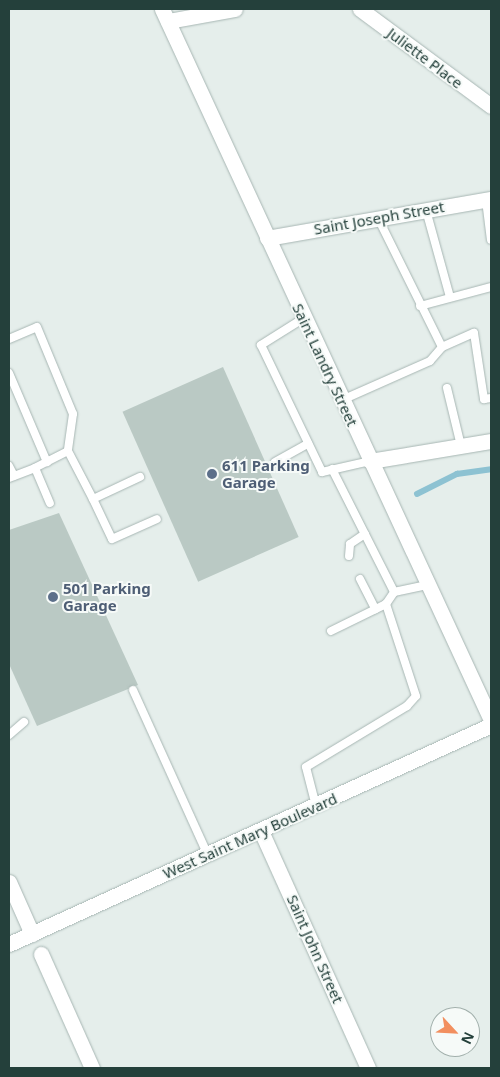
<!DOCTYPE html>
<style>
body{margin:0}
#map{position:relative;width:500px;height:1077px;overflow:hidden;background:#e5eeeb;font-family:"Noto Sans",sans-serif}
div>[style]{position:absolute}
.stream>*{height:5.5px;margin:-2.75px;padding:0 2.75px;transform-origin:2.75px;border-radius:2.75px;background:#8dc2d2}
.building>*{inset:0;background:#bac9c4;transform-origin:0 0}
.roads{filter:drop-shadow(0 0 1px #a7b6b3) drop-shadow(0 0 1px #a7b6b3)}
.lane>*{height:8px;margin:-4px;padding:0 4px;transform-origin:4px;border-radius:4px;background:#fff}
.street>*{height:15px;margin:-7.5px;padding:0 7.5px;transform-origin:7.5px;border-radius:7.5px;background:#fff}
.secondary>*{height:15px;margin:-7.5px;padding:0 7.5px;transform-origin:7.5px;border-radius:7.5px;background:#fff}
.dots>*{width:14px;height:14px;translate:-50% -50%;box-sizing:border-box;border:2px solid #f6faf8;border-radius:50%}
span{translate:-50% -50%;white-space:nowrap;text-align:center;line-height:1.15;-webkit-text-stroke:4px #f6faf8;paint-order:stroke}
.street-label{font-size:15px;color:#24403b}
.service-label{font-size:15px;color:#4e5e75;font-weight:700}
.left{translate:0 -50%;text-align:left}
.frame{position:absolute;inset:0;border:10px solid #24403b;pointer-events:none}
.north{position:absolute;left:430px;top:1007px;width:50px;height:50px;box-sizing:border-box;background:#f6faf8;border:1px solid #a2b0ac;border-radius:50%;rotate:115deg;font-size:14px;font-weight:700;line-height:20px;text-align:center;color:#24403b}
.north::after{content:'';display:block;margin:auto;width:18px;height:22px;background:#f28f5f;clip-path:polygon(50% 0,100% 100%,50% 72%,0 100%)}
</style>
<div id="map">
<div class="stream">
<div style="left:417px;top:494px;width:45px;rotate:-26.6deg"></div>
<div style="left:457px;top:474px;width:34px;rotate:-8deg"></div>
</div>
<div class="building">
<div style="left:223px;top:367px;width:186px;height:110px;rotate:66deg"></div>
<div style="clip-path:polygon(59px 513px,138px 685px,37px 726px,9px 664px,9px 530px)"></div>
</div>
<div class="roads">
<div class="lane">
<div style="left:486px;top:200px;width:40px;rotate:82.9deg"></div>
<div style="left:426px;top:210px;width:90px;rotate:74.6deg"></div>
<div style="left:420px;top:306px;width:73px;rotate:-15deg"></div>
<div style="left:304px;top:318px;width:51px;rotate:147.9deg"></div>
<div style="left:261px;top:345px;width:141px;rotate:64.3deg"></div>
<div style="left:322px;top:472px;width:49px;rotate:-12.9deg"></div>
<div style="left:9px;top:339px;width:30px;rotate:-23deg"></div>
<div style="left:37px;top:327px;width:94px;rotate:67.5deg"></div>
<div style="left:73px;top:414px;width:37px;rotate:98deg"></div>
<div style="left:68px;top:451px;width:37px;rotate:153deg"></div>
<div style="left:442px;top:347px;width:35px;rotate:-24deg"></div>
<div style="left:474px;top:333px;width:67px;rotate:81.4deg"></div>
<div style="left:484px;top:399px;width:7px;rotate:-8deg"></div>
<div style="left:9px;top:373px;width:97px;rotate:66.9deg"></div>
<div style="left:447px;top:388px;width:60px;rotate:76.4deg"></div>
<div style="left:342px;top:400px;width:96px;rotate:-23.9deg"></div>
<div style="left:430px;top:361px;width:18px;rotate:-49deg"></div>
<div style="left:442px;top:347px;width:144px;rotate:-116.4deg"></div>
<div style="left:68px;top:451px;width:54px;rotate:62.5deg"></div>
<div style="left:93px;top:499px;width:52px;rotate:-25.1deg"></div>
<div style="left:275px;top:462px;width:38px;rotate:-29deg"></div>
<div style="left:9px;top:466px;width:11px;rotate:63deg"></div>
<div style="left:332px;top:469px;width:138px;rotate:63.2deg"></div>
<div style="left:394px;top:592px;width:35px;rotate:-12deg"></div>
<div style="left:9px;top:478px;width:28px;rotate:-21deg"></div>
<div style="left:35px;top:468px;width:38px;rotate:67deg"></div>
<div style="left:93px;top:499px;width:44px;rotate:64.6deg"></div>
<div style="left:112px;top:539px;width:49px;rotate:-24deg"></div>
<div style="left:349px;top:556px;width:12px;rotate:-85deg"></div>
<div style="left:350px;top:544px;width:18px;rotate:-34deg"></div>
<div style="left:360px;top:579px;width:34px;rotate:63deg"></div>
<div style="left:331px;top:631px;width:61px;rotate:-26.1deg"></div>
<div style="left:133px;top:690px;width:181px;rotate:65.6deg"></div>
<div style="left:9px;top:735px;width:20px;rotate:-41deg"></div>
<div style="left:316px;top:806px;width:40px;rotate:-104.4deg"></div>
<div style="left:306px;top:767px;width:118px;rotate:-31.1deg"></div>
<div style="left:407px;top:706px;width:13px;rotate:-48deg"></div>
<div style="left:416px;top:696px;width:97px;rotate:-108.1deg"></div>
<div style="left:386px;top:604px;width:14px;rotate:-56deg"></div>
</div>
<div class="street">
<div style="left:360px;top:9px;width:163px;rotate:36.5deg"></div>
<div style="left:168px;top:21px;width:68px;rotate:-10.2deg"></div>
<div style="left:267px;top:238px;width:227px;rotate:-9.9deg"></div>
<div style="left:370px;top:461px;width:123px;rotate:-9.4deg"></div>
<div style="left:261px;top:831px;width:260px;rotate:65.7deg"></div>
<div style="left:9px;top:882px;width:57px;rotate:66.1deg"></div>
<div style="left:41px;top:954px;width:125px;rotate:65.9deg"></div>
</div>
<div class="secondary">
<div style="left:162px;top:9px;width:783px;rotate:65.17deg"></div>
<div style="left:9px;top:944px;width:529px;rotate:-24.43deg"></div>
</div>
</div>
<div class="dots">
<div style="left:212px;top:474px;background:#5c6f8a"></div>
<div style="left:53px;top:597px;background:#5c6f8a"></div>
</div>
<div class="street-label">
<span style="left:425px;top:58px;rotate:37deg">Juliette Place</span>
<span style="left:379px;top:218px;rotate:-10deg">Saint Joseph Street</span>
<span style="left:325px;top:365px;rotate:65deg">Saint Landry Street</span>
<span style="left:250px;top:836px;rotate:-24deg">West Saint Mary Boulevard</span>
<span style="left:315px;top:949px;rotate:66deg">Saint John Street</span>
</div>
<div class="service-label">
<span class="left" style="left:222px;top:474px">611 Parking<br>Garage</span>
<span class="left" style="left:63px;top:597px">501 Parking<br>Garage</span>
</div>
<div class="frame"></div>
<div class="north">N</div>
</div>
